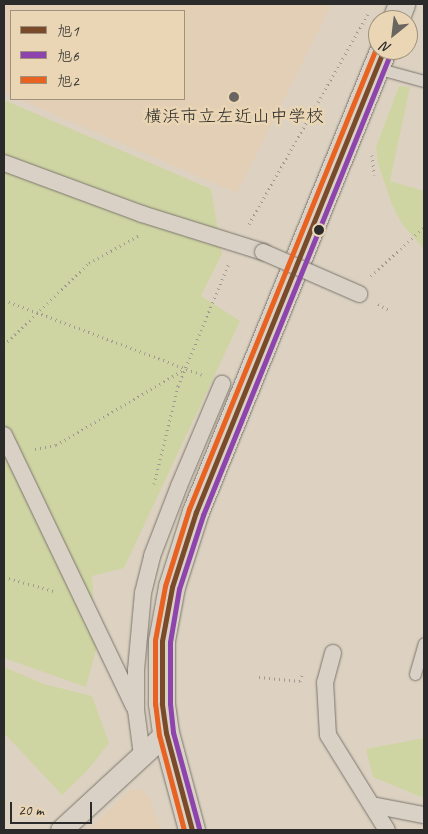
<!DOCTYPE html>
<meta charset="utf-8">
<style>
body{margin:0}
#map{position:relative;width:428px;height:834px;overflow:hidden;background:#ddd2c1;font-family:Caveat,"Klee One",sans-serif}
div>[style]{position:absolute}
.built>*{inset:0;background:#e3cfb5}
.green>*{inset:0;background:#cfd4a3}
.path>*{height:3px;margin-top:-1.5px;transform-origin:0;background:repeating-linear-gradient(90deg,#9e9991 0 1px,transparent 0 5px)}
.roads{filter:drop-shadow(0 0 1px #7b766e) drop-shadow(0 0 1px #7b766e)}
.service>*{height:11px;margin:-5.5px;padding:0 5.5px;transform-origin:5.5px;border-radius:5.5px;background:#d9d1c5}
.pedestrian>*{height:16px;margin:-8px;padding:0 8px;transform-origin:8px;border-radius:8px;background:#d9d1c5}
.minor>*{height:21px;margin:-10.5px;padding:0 10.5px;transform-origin:10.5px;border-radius:10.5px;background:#d9d1c5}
.tertiary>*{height:26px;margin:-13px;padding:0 13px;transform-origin:13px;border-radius:13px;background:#d9d1c5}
.bridges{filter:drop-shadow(0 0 1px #7b766e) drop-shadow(0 0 1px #7b766e)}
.pedestrian-bridge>*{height:16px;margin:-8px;padding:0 8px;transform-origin:8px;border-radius:8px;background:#d9d1c5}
.bus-1>*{height:5px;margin:-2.5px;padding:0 2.5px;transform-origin:2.5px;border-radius:2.5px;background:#7a4b2a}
.bus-2>*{height:5px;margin:-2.5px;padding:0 2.5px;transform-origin:2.5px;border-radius:2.5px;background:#8e44ad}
.bus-3>*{height:5px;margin:-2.5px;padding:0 2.5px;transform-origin:2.5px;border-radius:2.5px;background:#e86222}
.dots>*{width:14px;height:14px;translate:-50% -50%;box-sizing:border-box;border:2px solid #ead6b4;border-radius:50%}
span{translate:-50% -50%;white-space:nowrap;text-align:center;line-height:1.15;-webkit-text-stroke:5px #ead6b4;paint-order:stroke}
.poi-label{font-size:18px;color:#2b2b2b}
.frame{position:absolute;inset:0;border:5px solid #2b2b2b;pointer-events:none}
.legend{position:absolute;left:10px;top:10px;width:175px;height:90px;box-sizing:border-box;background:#ead6b4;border:1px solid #9e927d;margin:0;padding:6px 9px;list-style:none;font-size:15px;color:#2b2b2b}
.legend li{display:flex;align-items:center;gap:10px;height:25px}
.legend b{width:25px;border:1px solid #9e927d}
.north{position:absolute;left:368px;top:10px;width:50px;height:50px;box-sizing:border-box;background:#ead6b4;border:1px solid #9e927d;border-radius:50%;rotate:209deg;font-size:14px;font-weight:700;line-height:20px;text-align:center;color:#2b2b2b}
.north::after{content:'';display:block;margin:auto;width:18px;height:22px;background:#696560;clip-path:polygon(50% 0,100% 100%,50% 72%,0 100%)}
.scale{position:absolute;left:10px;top:802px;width:82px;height:22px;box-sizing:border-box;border:2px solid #2b2b2b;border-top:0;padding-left:6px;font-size:15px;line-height:18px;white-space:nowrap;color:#2b2b2b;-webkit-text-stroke:4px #ead6b4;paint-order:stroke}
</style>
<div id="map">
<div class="built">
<div style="clip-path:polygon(4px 4px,332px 4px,237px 193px,19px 99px,184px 99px,184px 11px,11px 11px,11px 96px,4px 92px)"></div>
<div style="clip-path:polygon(131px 789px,141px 790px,149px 797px,160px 830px,88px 830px)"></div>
</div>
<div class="green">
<div style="clip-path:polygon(399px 86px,410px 87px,390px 181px,424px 191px,424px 249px,402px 224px,392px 205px,378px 163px,376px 147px)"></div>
<div style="clip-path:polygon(4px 100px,211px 189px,222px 254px,201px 296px,240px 321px,124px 568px,92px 576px,96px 650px,86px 687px,4px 658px)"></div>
<div style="clip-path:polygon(4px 667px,44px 684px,92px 696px,109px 743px,87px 771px,62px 795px,4px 733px)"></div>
<div style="clip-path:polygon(424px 738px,424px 798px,373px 777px,366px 749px)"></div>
</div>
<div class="path">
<div style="left:372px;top:155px;width:20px;rotate:84deg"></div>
<div style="left:249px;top:224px;width:244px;rotate:-60.5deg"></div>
<div style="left:371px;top:276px;width:72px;rotate:-42.8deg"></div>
<div style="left:4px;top:300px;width:212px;rotate:20.7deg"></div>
<div style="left:378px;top:304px;width:13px;rotate:29deg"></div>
<div style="left:4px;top:345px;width:118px;rotate:-44deg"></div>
<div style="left:89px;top:263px;width:56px;rotate:-28.9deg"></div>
<div style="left:35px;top:449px;width:21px;rotate:-11deg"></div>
<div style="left:56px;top:445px;width:150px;rotate:-30.5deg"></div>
<div style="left:154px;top:484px;width:101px;rotate:-76.2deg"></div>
<div style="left:178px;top:386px;width:133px;rotate:-67.5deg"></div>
<div style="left:4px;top:577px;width:52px;rotate:15.6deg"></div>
<div style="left:259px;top:677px;width:41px;rotate:5.6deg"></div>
<div style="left:300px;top:681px;width:6px;rotate:-72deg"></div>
</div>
<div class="roads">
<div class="service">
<div style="left:376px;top:68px;width:50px;rotate:15.2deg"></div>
<div style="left:415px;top:674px;width:32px;rotate:-74deg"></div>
</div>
<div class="pedestrian">
<div style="left:4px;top:163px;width:147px;rotate:20.3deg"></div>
<div style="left:142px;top:214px;width:127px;rotate:17.4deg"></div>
<div style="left:4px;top:435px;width:301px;rotate:64.4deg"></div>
<div style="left:333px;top:653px;width:30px;rotate:105deg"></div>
<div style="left:325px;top:682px;width:53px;rotate:86.8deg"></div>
<div style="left:328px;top:735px;width:112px;rotate:58.2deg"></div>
<div style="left:142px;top:755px;width:45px;rotate:-97.6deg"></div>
<div style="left:136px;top:710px;width:40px;rotate:-90deg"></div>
<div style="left:136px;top:670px;width:77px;rotate:-84.8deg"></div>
<div style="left:143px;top:593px;width:38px;rotate:-76deg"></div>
<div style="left:152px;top:556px;width:75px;rotate:-68.9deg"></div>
<div style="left:179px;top:486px;width:111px;rotate:-67.1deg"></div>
<div style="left:372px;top:805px;width:53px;rotate:10.9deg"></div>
</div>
<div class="minor">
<div style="left:61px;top:830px;width:143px;rotate:-42.7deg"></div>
</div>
<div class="tertiary">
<div style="left:396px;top:20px;width:17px;rotate:-69deg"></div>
<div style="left:192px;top:830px;width:100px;rotate:-105deg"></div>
<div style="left:166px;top:733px;width:30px;rotate:-98deg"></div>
<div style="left:162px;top:703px;width:62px;rotate:-90deg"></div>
<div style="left:162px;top:641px;width:55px;rotate:-79.5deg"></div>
<div style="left:172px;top:587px;width:79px;rotate:-72.3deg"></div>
<div style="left:196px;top:512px;width:499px;rotate:-67.9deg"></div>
</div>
</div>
<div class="bridges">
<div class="pedestrian-bridge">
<div style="left:263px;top:252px;width:105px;rotate:23.6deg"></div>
</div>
</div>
<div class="bus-1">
<div style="left:192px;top:830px;width:100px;rotate:-105deg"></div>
<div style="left:166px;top:733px;width:30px;rotate:-98deg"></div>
<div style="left:162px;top:703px;width:62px;rotate:-90deg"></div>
<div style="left:162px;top:641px;width:55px;rotate:-79.5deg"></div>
<div style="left:172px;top:587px;width:79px;rotate:-72.3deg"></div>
<div style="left:196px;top:512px;width:499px;rotate:-67.9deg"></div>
</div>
<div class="bus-2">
<div style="left:199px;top:828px;width:99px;rotate:-105.2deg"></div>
<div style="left:173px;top:732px;width:29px;rotate:-96deg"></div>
<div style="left:170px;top:703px;width:61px;rotate:-90deg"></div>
<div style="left:170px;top:642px;width:54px;rotate:-80.4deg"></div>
<div style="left:179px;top:589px;width:78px;rotate:-72deg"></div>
<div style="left:203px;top:515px;width:499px;rotate:-67.9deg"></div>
</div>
<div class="bus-3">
<div style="left:184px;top:830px;width:98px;rotate:-104.7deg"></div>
<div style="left:159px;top:735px;width:31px;rotate:-97deg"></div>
<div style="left:155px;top:704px;width:64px;rotate:-90deg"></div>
<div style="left:155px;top:640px;width:55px;rotate:-79.5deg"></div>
<div style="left:165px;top:586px;width:81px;rotate:-72.7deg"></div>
<div style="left:189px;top:509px;width:499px;rotate:-67.9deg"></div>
</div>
<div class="dots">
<div style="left:234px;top:97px;background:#696560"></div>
<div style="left:319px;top:230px;background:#2b2b2b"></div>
</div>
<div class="poi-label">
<span style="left:234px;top:116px">横浜市立左近山中学校</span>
</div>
<div class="frame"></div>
<ul class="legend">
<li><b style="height:6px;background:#7a4b2a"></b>旭1</li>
<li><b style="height:6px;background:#8e44ad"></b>旭6</li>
<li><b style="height:6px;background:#e86222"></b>旭2</li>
</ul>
<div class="north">N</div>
<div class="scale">20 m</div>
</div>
